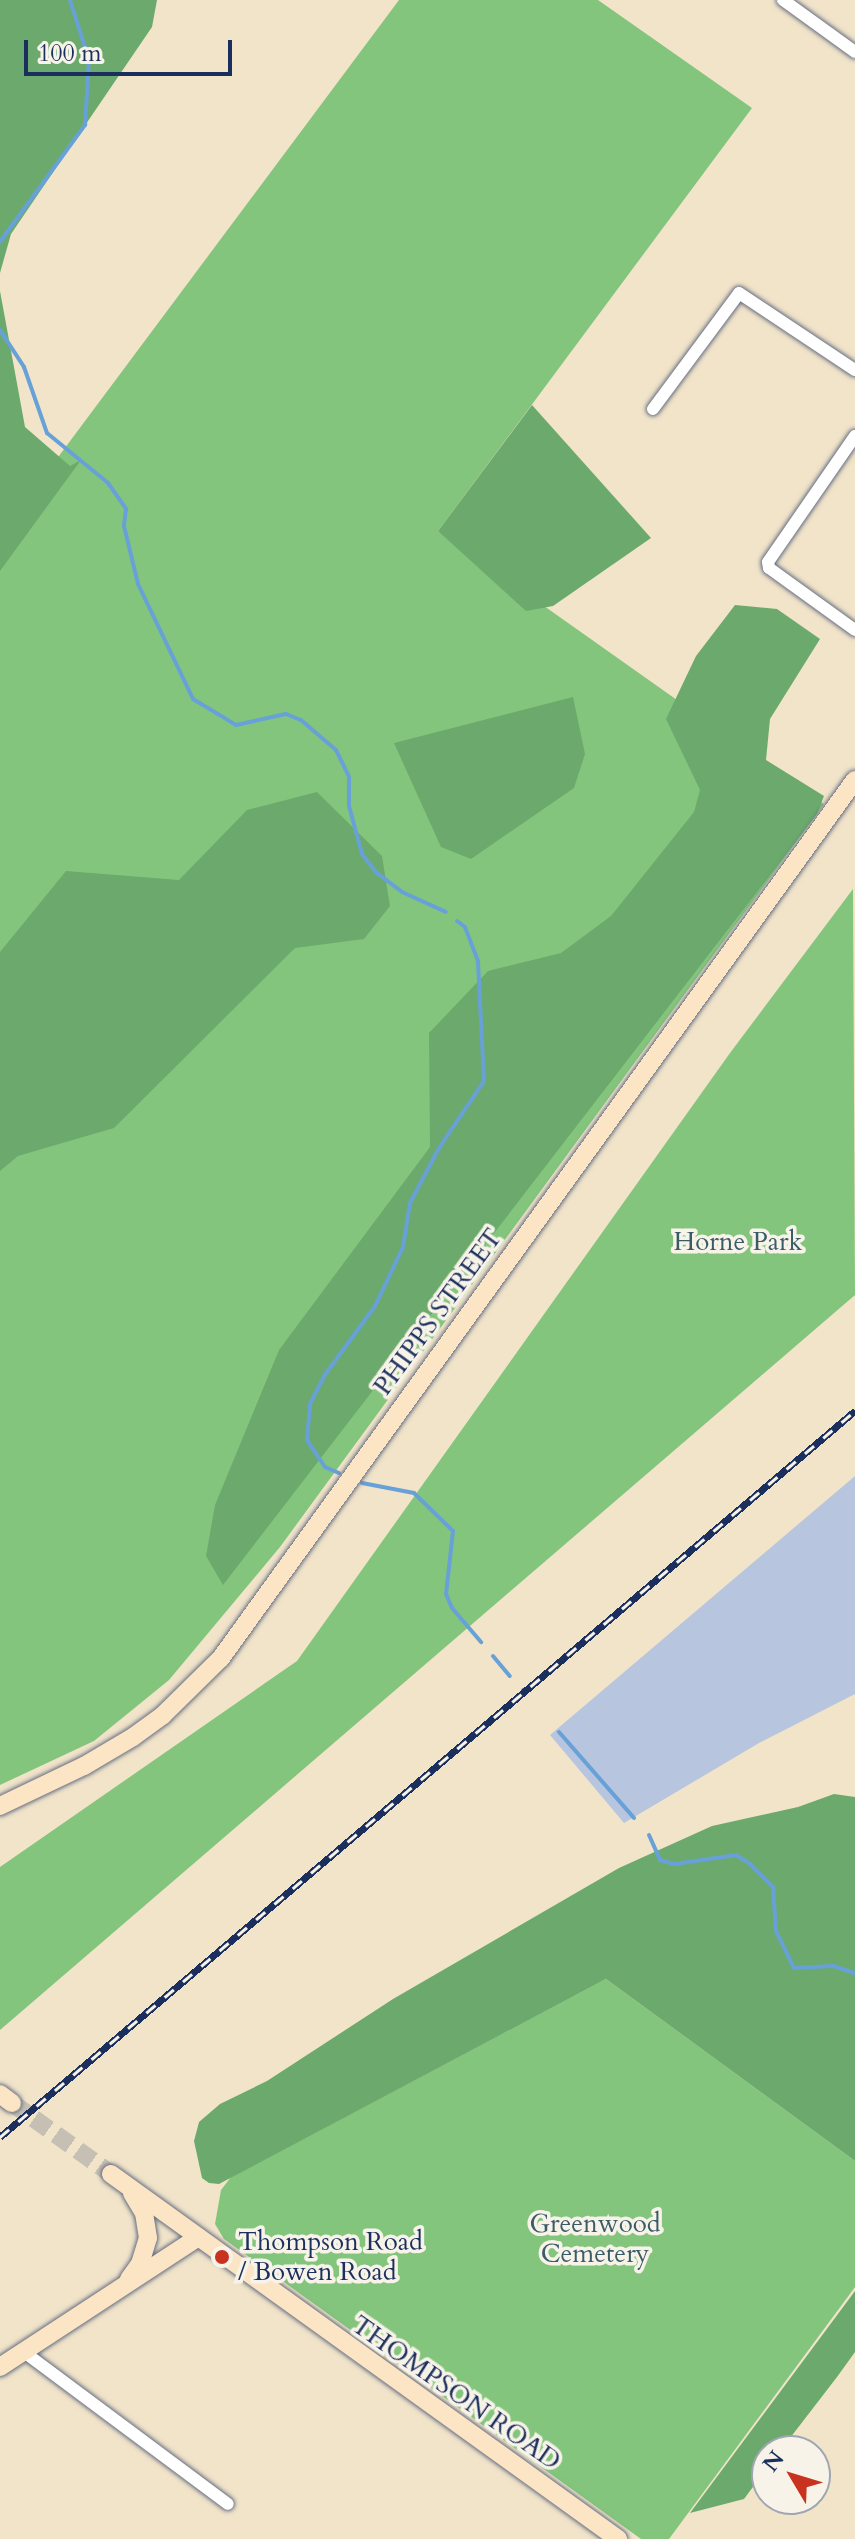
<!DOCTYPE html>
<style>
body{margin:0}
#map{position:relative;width:855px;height:2539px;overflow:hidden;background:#f1e4c9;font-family:Cardo,serif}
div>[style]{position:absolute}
.industrial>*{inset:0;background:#b8c5de}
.green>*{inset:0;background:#84c57d}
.forest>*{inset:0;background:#6baa6c}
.stream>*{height:4px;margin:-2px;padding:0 2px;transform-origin:2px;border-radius:2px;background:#68a1d7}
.secondary-tunnel>*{height:18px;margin-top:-9px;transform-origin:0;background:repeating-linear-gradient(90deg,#c6c0b4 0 18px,transparent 0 27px)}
.roads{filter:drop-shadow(0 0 2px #666e83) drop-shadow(0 0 2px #666e83)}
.street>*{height:12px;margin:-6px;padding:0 6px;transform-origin:6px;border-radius:6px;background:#fff}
.secondary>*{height:18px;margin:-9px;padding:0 9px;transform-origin:9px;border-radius:9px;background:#fce5c4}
.rail>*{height:7px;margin-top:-3.5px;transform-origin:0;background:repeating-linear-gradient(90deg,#f7f3e8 0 12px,#1b2f5e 0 24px);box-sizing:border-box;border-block:2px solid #1b2f5e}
.dots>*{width:22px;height:22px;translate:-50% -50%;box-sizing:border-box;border:4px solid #f7f3e8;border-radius:50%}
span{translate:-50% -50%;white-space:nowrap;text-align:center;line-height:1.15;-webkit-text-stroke:7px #f7f3e8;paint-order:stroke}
.park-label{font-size:26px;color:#3a5c67}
.street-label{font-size:26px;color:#1b2f5e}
.poi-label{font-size:26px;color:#1b2f5e}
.left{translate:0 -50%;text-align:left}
.north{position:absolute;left:751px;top:2435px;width:80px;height:80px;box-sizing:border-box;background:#f7f3e8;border:2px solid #9fa5b1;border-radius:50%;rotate:308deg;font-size:22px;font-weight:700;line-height:32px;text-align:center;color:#1b2f5e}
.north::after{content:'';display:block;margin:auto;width:28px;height:36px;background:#c8321e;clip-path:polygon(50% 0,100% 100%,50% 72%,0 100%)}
.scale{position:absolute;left:24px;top:40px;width:208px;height:36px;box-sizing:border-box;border:4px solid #1b2f5e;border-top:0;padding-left:10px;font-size:24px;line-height:28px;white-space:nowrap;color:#1b2f5e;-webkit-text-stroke:6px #f7f3e8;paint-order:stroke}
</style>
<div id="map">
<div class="industrial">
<div style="clip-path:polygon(855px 1476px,855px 1694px,759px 1743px,624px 1823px,550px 1735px)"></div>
</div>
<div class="green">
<div style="clip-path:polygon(399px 0,598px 0,752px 108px,438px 531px,824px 804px,280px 1547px,169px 1680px,94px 1741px,0 1785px,0 535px)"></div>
<div style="clip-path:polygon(853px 889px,855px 1295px,0 2030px,0 1867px,297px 1661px,730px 1053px)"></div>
<div style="clip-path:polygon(606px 1979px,855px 2161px,855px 2287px,669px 2539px,641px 2539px,224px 2239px,215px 2224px,221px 2190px,231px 2177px)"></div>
</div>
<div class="forest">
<div style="clip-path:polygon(0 0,157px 0,152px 27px,11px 234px,0 273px)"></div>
<div style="clip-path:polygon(0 291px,25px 427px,70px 466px,81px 460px,0 571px)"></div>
<div style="clip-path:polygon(532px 405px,651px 538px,553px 606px,526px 611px,438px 531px)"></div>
<div style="clip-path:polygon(735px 605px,777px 609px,820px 639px,770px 719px,766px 760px,824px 796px,817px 814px,223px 1585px,206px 1556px,215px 1505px,279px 1350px,430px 1147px,429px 1033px,488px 971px,561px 953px,611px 916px,694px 812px,700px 790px,666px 719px,696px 656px)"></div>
<div style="clip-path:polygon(573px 697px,585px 754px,574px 788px,471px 859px,441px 847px,394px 743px)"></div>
<div style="clip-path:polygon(317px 792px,382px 856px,390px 906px,364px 939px,295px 948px,114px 1128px,18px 1156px,0 1171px,0 952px,66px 871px,179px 880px,247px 810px)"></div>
<div style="clip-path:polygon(834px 1794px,855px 1797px,855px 2161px,606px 1979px,219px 2184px,209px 2183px,202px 2178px,194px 2141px,199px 2122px,220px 2104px,267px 2081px,393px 1999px,619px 1868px,712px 1826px,798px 1807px)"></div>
<div style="clip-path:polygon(855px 2291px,855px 2352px,837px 2377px,780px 2451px,767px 2451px,767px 2468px,744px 2499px,690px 2513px)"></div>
</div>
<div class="stream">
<div style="left:0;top:242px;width:145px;rotate:-54deg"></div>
<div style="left:85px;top:125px;width:65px;rotate:-86.5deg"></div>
<div style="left:89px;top:60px;width:63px;rotate:-107.6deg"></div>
<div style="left:0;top:330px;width:44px;rotate:57deg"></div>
<div style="left:24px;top:367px;width:70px;rotate:70.8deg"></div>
<div style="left:47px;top:433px;width:79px;rotate:39.3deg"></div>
<div style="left:108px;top:483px;width:32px;rotate:55deg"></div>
<div style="left:126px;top:509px;width:17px;rotate:97deg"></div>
<div style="left:124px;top:526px;width:60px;rotate:76.4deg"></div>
<div style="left:138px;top:584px;width:127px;rotate:64.4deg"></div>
<div style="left:193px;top:699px;width:50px;rotate:31.2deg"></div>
<div style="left:236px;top:725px;width:51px;rotate:-12.4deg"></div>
<div style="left:286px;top:714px;width:16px;rotate:22deg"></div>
<div style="left:301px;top:720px;width:46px;rotate:40.6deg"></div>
<div style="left:336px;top:750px;width:30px;rotate:64deg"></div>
<div style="left:349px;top:777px;width:29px;rotate:90deg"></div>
<div style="left:349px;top:806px;width:50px;rotate:74.8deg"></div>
<div style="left:362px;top:854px;width:24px;rotate:52deg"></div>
<div style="left:377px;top:873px;width:31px;rotate:37deg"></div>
<div style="left:402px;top:892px;width:48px;rotate:24.4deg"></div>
<div style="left:339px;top:1473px;width:15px;rotate:-157deg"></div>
<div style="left:325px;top:1467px;width:32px;rotate:-124deg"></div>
<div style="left:307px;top:1440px;width:36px;rotate:-85deg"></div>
<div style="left:310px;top:1404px;width:31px;rotate:-63deg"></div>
<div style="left:324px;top:1376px;width:87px;rotate:-53.9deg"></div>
<div style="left:375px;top:1306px;width:65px;rotate:-64.6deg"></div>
<div style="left:403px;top:1247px;width:45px;rotate:-81deg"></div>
<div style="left:410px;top:1203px;width:62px;rotate:-62.2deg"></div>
<div style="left:439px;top:1148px;width:81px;rotate:-56.1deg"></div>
<div style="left:484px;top:1081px;width:120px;rotate:-92.9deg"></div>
<div style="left:478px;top:961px;width:36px;rotate:-111deg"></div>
<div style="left:465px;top:927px;width:10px;rotate:-143deg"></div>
<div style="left:362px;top:1483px;width:53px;rotate:10.9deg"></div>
<div style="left:414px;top:1493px;width:54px;rotate:44.3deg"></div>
<div style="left:453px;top:1531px;width:63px;rotate:96.3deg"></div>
<div style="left:446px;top:1594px;width:15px;rotate:67deg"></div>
<div style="left:452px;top:1608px;width:45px;rotate:49.5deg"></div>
<div style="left:493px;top:1656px;width:26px;rotate:50deg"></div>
<div style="left:523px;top:1690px;width:2px;rotate:63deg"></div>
<div style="left:559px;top:1732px;width:114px;rotate:48.9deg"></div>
<div style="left:649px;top:1835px;width:27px;rotate:66deg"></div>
<div style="left:660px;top:1860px;width:15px;rotate:16deg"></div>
<div style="left:674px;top:1864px;width:63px;rotate:-8.3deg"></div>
<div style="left:736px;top:1855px;width:15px;rotate:32deg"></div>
<div style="left:749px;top:1863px;width:34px;rotate:45deg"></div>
<div style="left:773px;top:1887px;width:44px;rotate:86.1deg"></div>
<div style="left:776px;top:1931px;width:41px;rotate:64.1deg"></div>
<div style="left:794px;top:1968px;width:39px;rotate:-3deg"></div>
<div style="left:833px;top:1966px;width:23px;rotate:18deg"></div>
</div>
<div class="secondary-tunnel">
<div style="left:12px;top:2103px;width:122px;rotate:35.6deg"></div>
</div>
<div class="roads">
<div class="street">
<div style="left:783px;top:0;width:89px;rotate:35.8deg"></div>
<div style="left:653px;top:409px;width:144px;rotate:-53.4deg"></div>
<div style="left:739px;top:293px;width:139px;rotate:33.6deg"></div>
<div style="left:855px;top:436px;width:153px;rotate:124.6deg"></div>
<div style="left:768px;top:562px;width:6px;rotate:81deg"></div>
<div style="left:769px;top:568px;width:106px;rotate:35.8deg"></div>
<div style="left:24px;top:2352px;width:254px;rotate:36.7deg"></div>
</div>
<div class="secondary">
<div style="left:0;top:1806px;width:93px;rotate:-25.5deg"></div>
<div style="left:84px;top:1766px;width:57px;rotate:-30.6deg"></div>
<div style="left:133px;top:1737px;width:37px;rotate:-36deg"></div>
<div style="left:163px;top:1715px;width:81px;rotate:-44.5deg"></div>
<div style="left:221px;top:1658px;width:1083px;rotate:-54.17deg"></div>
<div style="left:0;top:2094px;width:15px;rotate:37deg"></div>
<div style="left:111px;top:2174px;width:625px;rotate:35.75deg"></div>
<div style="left:129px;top:2279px;width:19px;rotate:-54deg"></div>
<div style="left:140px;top:2264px;width:27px;rotate:-73deg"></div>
<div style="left:148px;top:2238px;width:25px;rotate:-99deg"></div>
<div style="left:144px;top:2213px;width:23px;rotate:-121deg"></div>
<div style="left:0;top:2367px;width:235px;rotate:-33.2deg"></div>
</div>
</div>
<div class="rail">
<div style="left:0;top:2137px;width:1122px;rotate:-40.34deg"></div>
</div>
<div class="dots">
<div style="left:222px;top:2257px;background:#c8321e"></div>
</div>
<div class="park-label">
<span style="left:738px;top:1242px">Horne Park</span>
<span style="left:595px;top:2239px">Greenwood<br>Cemetery</span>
</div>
<div class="street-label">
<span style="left:438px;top:1312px;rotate:-54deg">PHIPPS STREET</span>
<span style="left:456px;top:2393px;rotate:35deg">THOMPSON ROAD</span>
</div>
<div class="poi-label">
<span class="left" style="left:238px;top:2257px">Thompson Road<br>/ Bowen Road</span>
</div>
<div class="north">N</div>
<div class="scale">100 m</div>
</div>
